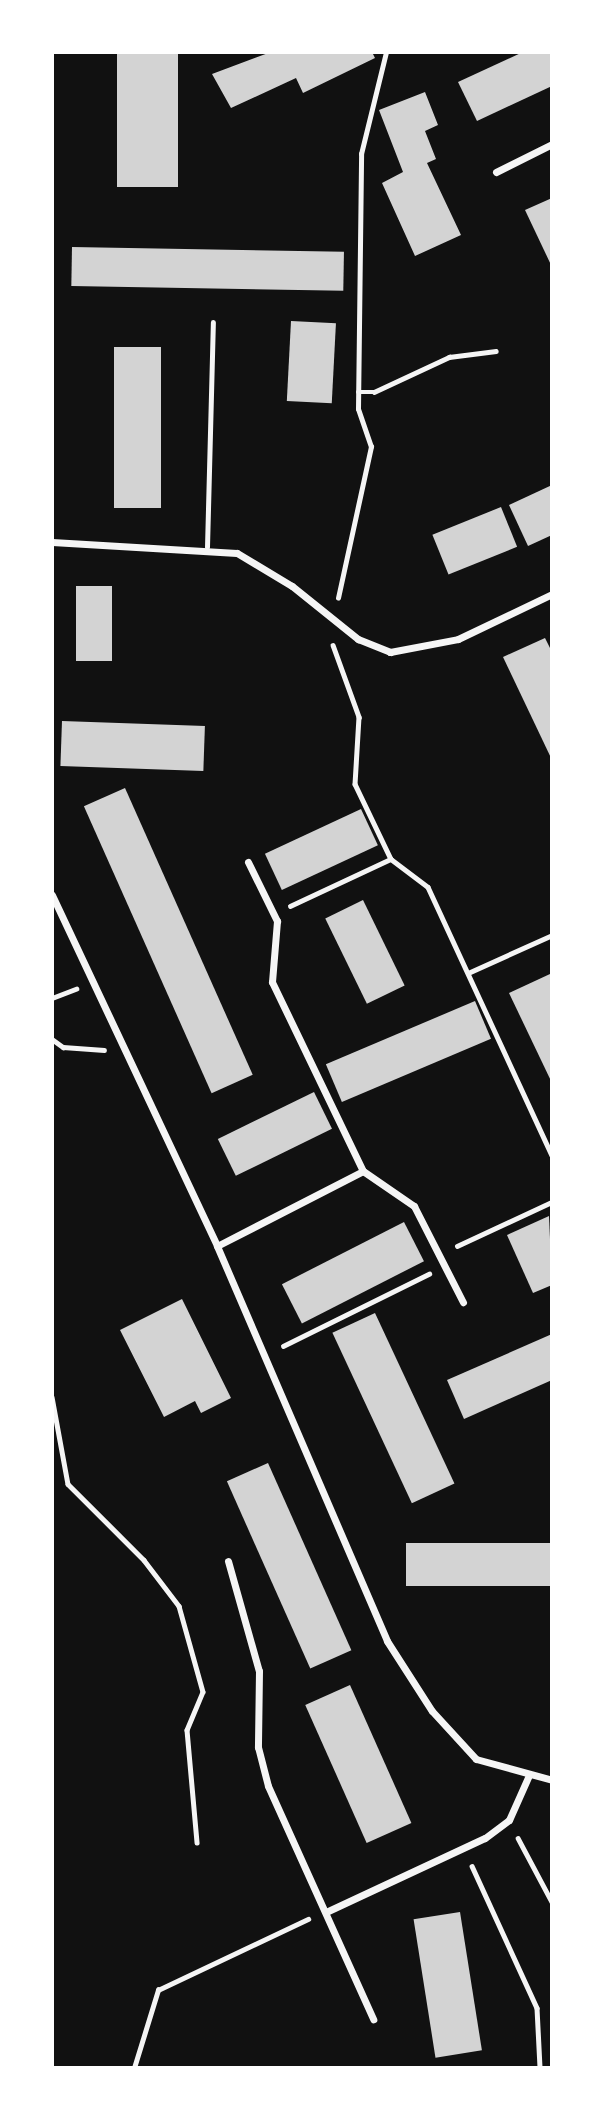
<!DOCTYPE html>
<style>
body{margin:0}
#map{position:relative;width:604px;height:2120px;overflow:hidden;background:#111;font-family:"Open Sans",sans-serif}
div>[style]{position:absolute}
.building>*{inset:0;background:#d3d3d3;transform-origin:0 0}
.path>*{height:4.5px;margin:-2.25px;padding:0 2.25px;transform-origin:2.25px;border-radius:2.25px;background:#f5f5f5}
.service>*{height:5px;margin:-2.5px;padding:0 2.5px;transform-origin:2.5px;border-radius:2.5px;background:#f5f5f5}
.minor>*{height:7px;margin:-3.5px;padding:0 3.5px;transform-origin:3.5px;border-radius:3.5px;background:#f5f5f5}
span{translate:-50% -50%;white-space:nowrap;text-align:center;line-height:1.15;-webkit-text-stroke:5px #fff;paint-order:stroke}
.frame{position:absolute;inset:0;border:54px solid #fff;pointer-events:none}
</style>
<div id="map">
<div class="building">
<div style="left:117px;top:52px;width:61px;height:135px"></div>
<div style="clip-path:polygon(271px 52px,372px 52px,375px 58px,303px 93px,296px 78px,231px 108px,212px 74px)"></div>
<div style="clip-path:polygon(523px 52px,552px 52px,552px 86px,477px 121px,458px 82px)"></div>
<div style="clip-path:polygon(425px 92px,438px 125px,425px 131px,436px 159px,427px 163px,461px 235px,415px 256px,382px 183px,403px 172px,379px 110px)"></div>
<div style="clip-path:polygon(552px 198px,552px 267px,525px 210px)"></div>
<div style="left:72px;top:247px;width:272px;height:39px;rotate:1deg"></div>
<div style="left:291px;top:321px;width:45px;height:80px;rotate:3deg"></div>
<div style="left:114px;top:347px;width:47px;height:161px"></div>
<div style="clip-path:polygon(552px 485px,552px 535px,528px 546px,509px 505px)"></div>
<div style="left:501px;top:507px;width:43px;height:74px;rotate:68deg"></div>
<div style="left:76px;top:586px;width:36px;height:75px"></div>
<div style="clip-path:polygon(545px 638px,552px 652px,552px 760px,503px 657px)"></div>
<div style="left:62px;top:721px;width:143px;height:45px;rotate:2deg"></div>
<div style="left:125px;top:788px;width:314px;height:45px;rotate:66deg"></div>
<div style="left:361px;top:809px;width:40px;height:106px;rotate:65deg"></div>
<div style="left:363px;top:900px;width:95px;height:42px;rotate:64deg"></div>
<div style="clip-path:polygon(550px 974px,552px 978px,552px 1083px,509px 993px)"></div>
<div style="left:475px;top:1001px;width:41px;height:162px;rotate:67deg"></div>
<div style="left:314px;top:1092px;width:41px;height:107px;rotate:64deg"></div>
<div style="clip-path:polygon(549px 1216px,552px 1285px,533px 1293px,507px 1235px)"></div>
<div style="left:404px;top:1222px;width:44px;height:137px;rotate:63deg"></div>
<div style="clip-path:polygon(182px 1299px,231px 1398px,201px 1413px,195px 1401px,164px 1417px,120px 1330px)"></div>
<div style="left:375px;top:1313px;width:188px;height:47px;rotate:65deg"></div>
<div style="clip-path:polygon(552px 1334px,552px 1380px,464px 1419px,447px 1380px)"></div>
<div style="left:268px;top:1463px;width:205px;height:45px;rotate:66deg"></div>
<div style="left:552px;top:1543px;width:43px;height:146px;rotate:90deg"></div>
<div style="left:350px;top:1685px;width:151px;height:49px;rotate:66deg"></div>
<div style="left:460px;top:1912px;width:140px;height:47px;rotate:81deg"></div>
</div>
<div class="path">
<div style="left:358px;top:392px;width:16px"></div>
<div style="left:374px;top:392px;width:83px;rotate:-25deg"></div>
<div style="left:449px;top:357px;width:47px;rotate:-7.3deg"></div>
<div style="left:338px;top:598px;width:155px;rotate:-77.7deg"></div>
<div style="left:371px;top:447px;width:40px;rotate:-108.9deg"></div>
<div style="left:358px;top:409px;width:255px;rotate:-89.3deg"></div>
<div style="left:361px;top:154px;width:105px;rotate:-76.2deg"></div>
<div style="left:333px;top:645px;width:77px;rotate:70.1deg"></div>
<div style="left:359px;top:717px;width:67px;rotate:93.4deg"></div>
<div style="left:355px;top:784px;width:83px;rotate:64.4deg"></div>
<div style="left:391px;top:859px;width:46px;rotate:37.1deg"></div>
<div style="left:428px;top:887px;width:295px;rotate:65.2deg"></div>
<div style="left:290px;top:906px;width:111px;rotate:-25deg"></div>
<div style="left:468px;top:973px;width:92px;rotate:-24.3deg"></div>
<div style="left:52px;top:998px;width:26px;rotate:-21deg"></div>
<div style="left:52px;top:1039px;width:14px;rotate:36deg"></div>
<div style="left:63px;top:1047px;width:41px;rotate:4.2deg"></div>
<div style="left:457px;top:1246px;width:105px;rotate:-24.9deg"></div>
<div style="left:283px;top:1346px;width:163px;rotate:-26.3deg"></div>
<div style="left:52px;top:1397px;width:88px;rotate:79.6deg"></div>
<div style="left:68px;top:1484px;width:107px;rotate:45deg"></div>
<div style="left:144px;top:1560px;width:58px;rotate:52.7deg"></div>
<div style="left:179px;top:1606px;width:89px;rotate:74.4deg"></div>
<div style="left:203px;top:1692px;width:41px;rotate:112.8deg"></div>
<div style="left:187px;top:1730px;width:113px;rotate:84.9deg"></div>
<div style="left:518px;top:1838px;width:72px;rotate:62deg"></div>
<div style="left:472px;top:1866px;width:156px;rotate:65.4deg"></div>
<div style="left:537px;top:2008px;width:60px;rotate:87.1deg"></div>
<div style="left:134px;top:2068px;width:82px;rotate:-72.9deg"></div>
<div style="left:158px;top:1990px;width:166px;rotate:-25.3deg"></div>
</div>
<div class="service">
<div style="left:207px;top:547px;width:225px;rotate:-88.5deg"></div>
</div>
<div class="minor">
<div style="left:496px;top:172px;width:63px;rotate:-26.6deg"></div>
<div style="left:52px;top:542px;width:185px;rotate:3.4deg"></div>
<div style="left:237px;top:553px;width:64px;rotate:31deg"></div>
<div style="left:292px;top:586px;width:85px;rotate:38.8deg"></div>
<div style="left:358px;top:639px;width:35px;rotate:22deg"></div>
<div style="left:390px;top:652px;width:69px;rotate:-10.8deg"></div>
<div style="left:458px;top:639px;width:104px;rotate:-25.6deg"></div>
<div style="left:248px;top:862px;width:66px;rotate:63.8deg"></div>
<div style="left:277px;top:921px;width:61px;rotate:94.7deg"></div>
<div style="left:272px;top:982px;width:210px;rotate:64.3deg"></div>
<div style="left:52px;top:895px;width:388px;rotate:64.8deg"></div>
<div style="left:217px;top:1246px;width:430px;rotate:66.7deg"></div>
<div style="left:387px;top:1641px;width:83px;rotate:57.3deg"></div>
<div style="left:432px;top:1711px;width:65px;rotate:47.5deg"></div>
<div style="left:476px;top:1759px;width:79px;rotate:15.4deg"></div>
<div style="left:217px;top:1246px;width:164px;rotate:-27.2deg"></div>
<div style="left:363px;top:1171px;width:62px;rotate:34.5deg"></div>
<div style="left:414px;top:1206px;width:108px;rotate:63deg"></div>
<div style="left:228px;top:1561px;width:114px;rotate:74.3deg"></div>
<div style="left:259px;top:1671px;width:76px;rotate:90.8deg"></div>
<div style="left:258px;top:1747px;width:40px;rotate:75.6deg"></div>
<div style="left:268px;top:1786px;width:256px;rotate:65.7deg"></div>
<div style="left:326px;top:1912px;width:175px;rotate:-25deg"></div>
<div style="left:485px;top:1838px;width:30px;rotate:-37deg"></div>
<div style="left:509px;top:1820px;width:49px;rotate:-66deg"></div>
</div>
<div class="frame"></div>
</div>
